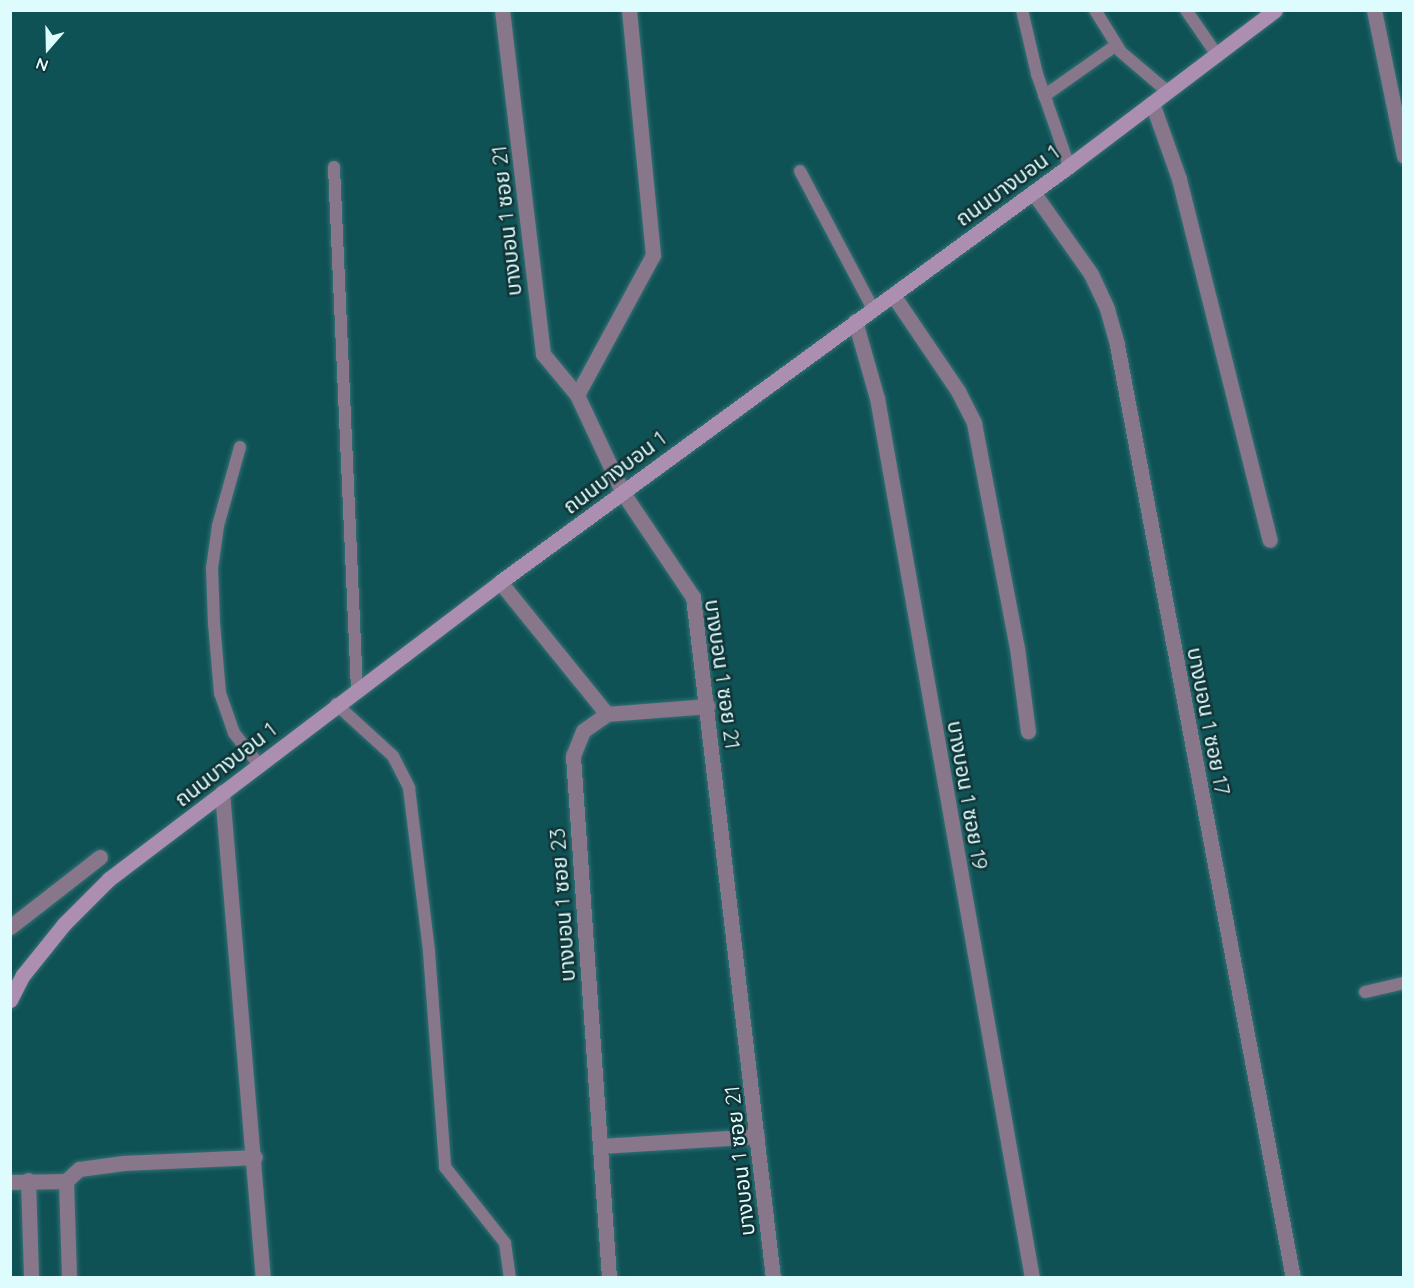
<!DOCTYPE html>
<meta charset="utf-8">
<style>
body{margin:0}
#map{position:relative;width:1414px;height:1288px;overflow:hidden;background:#0f5256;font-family:Quicksand,"Noto Sans Thai",sans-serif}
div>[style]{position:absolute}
.roads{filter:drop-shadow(0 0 2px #347174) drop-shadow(0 0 2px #347174)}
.service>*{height:12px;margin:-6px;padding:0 6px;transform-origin:6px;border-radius:6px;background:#88768b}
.minor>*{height:15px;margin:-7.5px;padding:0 7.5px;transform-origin:7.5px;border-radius:7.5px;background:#88768b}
.secondary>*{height:15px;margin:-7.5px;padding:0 7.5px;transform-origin:7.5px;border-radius:7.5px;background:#ac8eb0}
span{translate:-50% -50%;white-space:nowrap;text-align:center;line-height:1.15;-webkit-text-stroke:5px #123436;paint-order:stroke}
.street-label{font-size:21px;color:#defcfe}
.frame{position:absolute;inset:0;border:12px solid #defcfe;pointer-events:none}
.north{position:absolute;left:18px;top:18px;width:60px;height:60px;-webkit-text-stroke:4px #123436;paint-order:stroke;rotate:200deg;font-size:16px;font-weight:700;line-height:24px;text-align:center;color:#defcfe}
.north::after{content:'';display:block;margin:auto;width:21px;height:27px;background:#defcfe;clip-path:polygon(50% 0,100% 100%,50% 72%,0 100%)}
</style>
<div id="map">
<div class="roads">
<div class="service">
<div style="left:1022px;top:10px;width:66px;rotate:76.8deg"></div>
<div style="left:1037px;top:74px;width:97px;rotate:70.8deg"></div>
<div style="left:1095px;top:10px;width:49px;rotate:58.2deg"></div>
<div style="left:1121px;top:52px;width:62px;rotate:40.4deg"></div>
<div style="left:1186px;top:10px;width:55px;rotate:55.4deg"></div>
<div style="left:1044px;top:96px;width:87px;rotate:-35.2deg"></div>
<div style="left:334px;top:167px;width:523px;rotate:87.48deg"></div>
<div style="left:800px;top:171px;width:156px;rotate:62.1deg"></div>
<div style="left:240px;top:447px;width:82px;rotate:105.6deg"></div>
<div style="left:218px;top:526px;width:42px;rotate:98.1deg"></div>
<div style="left:212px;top:568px;width:55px;rotate:87.9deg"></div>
<div style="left:214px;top:623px;width:70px;rotate:85.1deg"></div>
<div style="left:220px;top:693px;width:42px;rotate:70.7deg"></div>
<div style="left:234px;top:733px;width:41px;rotate:52deg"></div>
<div style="left:336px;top:704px;width:77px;rotate:42.4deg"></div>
<div style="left:393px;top:756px;width:36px;rotate:63deg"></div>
<div style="left:409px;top:788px;width:165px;rotate:83deg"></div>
<div style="left:429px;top:952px;width:216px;rotate:85.7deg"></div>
<div style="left:445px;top:1167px;width:97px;rotate:51.7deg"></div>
<div style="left:505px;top:1243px;width:35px;rotate:82deg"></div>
<div style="left:1365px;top:992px;width:40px;rotate:-13deg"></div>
</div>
<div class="minor">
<div style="left:502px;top:10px;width:346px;rotate:83.2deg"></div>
<div style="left:543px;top:354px;width:53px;rotate:50.3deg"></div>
<div style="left:577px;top:395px;width:108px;rotate:64.9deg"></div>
<div style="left:623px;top:493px;width:125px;rotate:56.1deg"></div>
<div style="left:693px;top:597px;width:686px;rotate:83.3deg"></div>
<div style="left:1374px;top:10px;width:149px;rotate:78.4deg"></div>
<div style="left:1152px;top:103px;width:81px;rotate:70.4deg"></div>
<div style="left:1179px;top:179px;width:372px;rotate:75.9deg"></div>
<div style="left:1033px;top:192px;width:100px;rotate:54.7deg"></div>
<div style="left:1091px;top:274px;width:38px;rotate:65deg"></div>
<div style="left:1107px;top:309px;width:37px;rotate:74deg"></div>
<div style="left:1117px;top:345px;width:949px;rotate:79.32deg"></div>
<div style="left:893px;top:295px;width:116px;rotate:55.9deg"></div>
<div style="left:958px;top:391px;width:36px;rotate:63deg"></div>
<div style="left:974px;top:423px;width:229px;rotate:79.2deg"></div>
<div style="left:1017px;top:648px;width:84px;rotate:82.5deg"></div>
<div style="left:855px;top:321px;width:80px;rotate:74.1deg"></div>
<div style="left:877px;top:398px;width:894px;rotate:80.01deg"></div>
<div style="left:577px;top:395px;width:159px;rotate:-61.5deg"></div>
<div style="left:653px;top:255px;width:246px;rotate:-95.6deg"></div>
<div style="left:500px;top:582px;width:170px;rotate:51deg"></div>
<div style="left:607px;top:714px;width:29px;rotate:145deg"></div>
<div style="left:583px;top:731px;width:27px;rotate:112deg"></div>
<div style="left:573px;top:756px;width:523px;rotate:86.05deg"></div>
<div style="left:607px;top:714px;width:101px;rotate:-4.5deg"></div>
<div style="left:222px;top:792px;width:488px;rotate:85.2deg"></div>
<div style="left:10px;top:927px;width:114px;rotate:-37.9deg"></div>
<div style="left:600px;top:1146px;width:157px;rotate:-3.6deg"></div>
<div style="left:28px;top:1180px;width:98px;rotate:88.2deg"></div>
<div style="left:66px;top:1181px;width:97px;rotate:88.2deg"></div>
<div style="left:10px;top:1182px;width:56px;rotate:-1deg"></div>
<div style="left:66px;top:1181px;width:18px;rotate:-43deg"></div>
<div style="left:79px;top:1169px;width:45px;rotate:-7.6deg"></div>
<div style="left:124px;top:1163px;width:131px;rotate:-2.6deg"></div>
</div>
<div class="secondary">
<div style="left:10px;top:1000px;width:28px;rotate:-63deg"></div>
<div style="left:23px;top:975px;width:65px;rotate:-51.2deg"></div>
<div style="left:64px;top:924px;width:64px;rotate:-45deg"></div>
<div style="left:109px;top:879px;width:491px;rotate:-37.2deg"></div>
<div style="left:500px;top:582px;width:705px;rotate:-36.17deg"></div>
<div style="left:1069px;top:166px;width:258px;rotate:-37.1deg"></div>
</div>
</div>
<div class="street-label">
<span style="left:1007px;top:185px;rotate:-36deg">ถนนบางบอน 1</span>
<span style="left:506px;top:221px;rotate:-96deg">บางบอน 1 ซอย 21</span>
<span style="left:614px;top:472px;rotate:-37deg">ถนนบางบอน 1</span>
<span style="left:723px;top:674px;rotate:82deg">บางบอน 1 ซอย 21</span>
<span style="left:1209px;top:721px;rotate:79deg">บางบอน 1 ซอย 17</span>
<span style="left:225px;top:764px;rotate:-38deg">ถนนบางบอน 1</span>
<span style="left:968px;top:795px;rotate:80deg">บางบอน 1 ซอย 19</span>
<span style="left:562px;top:905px;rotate:-94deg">บางบอน 1 ซอย 23</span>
<span style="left:739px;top:1161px;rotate:-96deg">บางบอน 1 ซอย 21</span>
</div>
<div class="frame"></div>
<div class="north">N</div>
</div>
